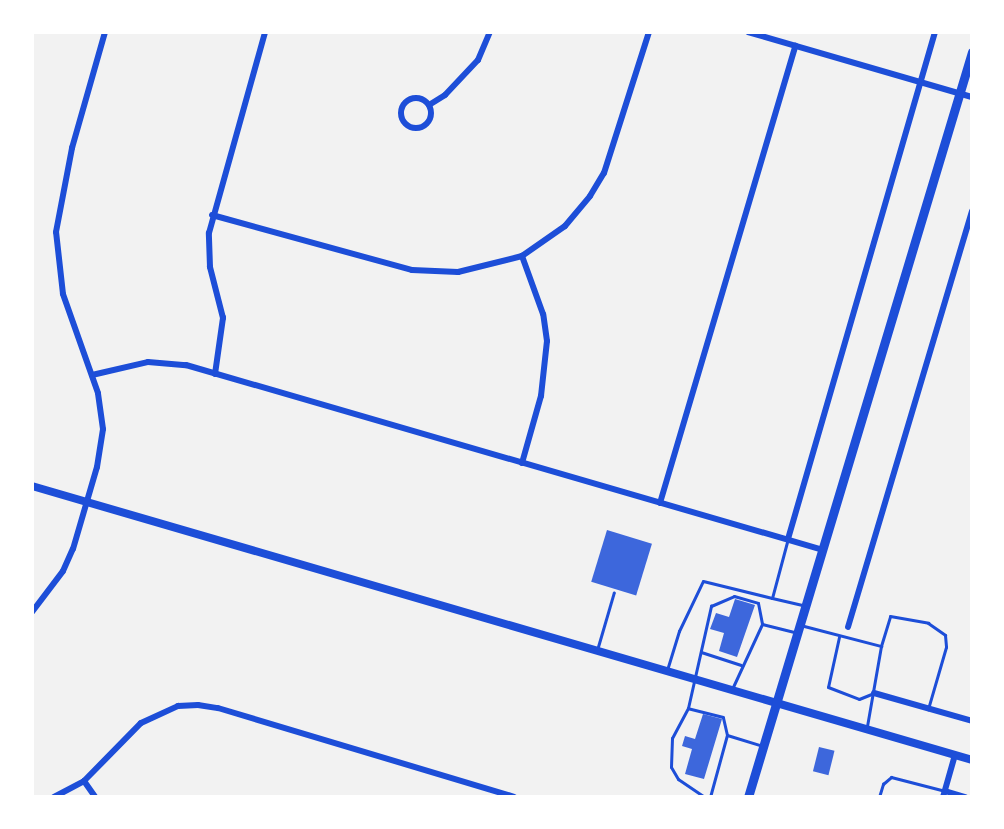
<!DOCTYPE html>
<style>
body{margin:0}
#map{position:relative;width:1004px;height:829px;overflow:hidden;background:#f2f2f2;font-family:Quicksand,sans-serif}
div>[style]{position:absolute}
.building>*{inset:0;background:#3d67dc;transform-origin:0 0}
.service>*{height:3px;margin:-1.5px;padding:0 1.5px;transform-origin:1.5px;border-radius:1.5px;background:#1d4ed8}
.minor>*{height:6px;margin:-3px;padding:0 3px;transform-origin:3px;border-radius:3px;background:#1d4ed8}
.minor>.ring{margin:-3px;padding:0;box-sizing:content-box;background:none;border:6px solid #1d4ed8;border-radius:50%}
.secondary>*{height:8px;margin:-4px;padding:0 4px;transform-origin:4px;border-radius:4px;background:#1d4ed8}
.primary>*{height:9px;margin:-4.5px;padding:0 4.5px;transform-origin:4.5px;border-radius:4.5px;background:#1d4ed8}
span{translate:-50% -50%;white-space:nowrap;text-align:center;line-height:1.15;-webkit-text-stroke:7px #fff;paint-order:stroke}
.frame{position:absolute;inset:0;border:34px solid #fff;pointer-events:none}
</style>
<div id="map">
<div class="building">
<div style="left:607px;top:530px;width:47px;height:54px;rotate:17deg"></div>
<div style="clip-path:polygon(735px 599px,755px 605px,737px 657px,719px 651px,724px 633px,710px 629px,716px 613px,729px 617px)"></div>
<div style="clip-path:polygon(703px 714px,722px 719px,704px 779px,685px 774px,692px 749px,682px 746px,685px 736px,695px 739px)"></div>
<div style="left:819px;top:747px;width:16px;height:25px;rotate:14deg"></div>
</div>
<div class="service">
<div style="left:787px;top:542px;width:58px;rotate:105deg"></div>
<div style="left:772px;top:598px;width:31px;rotate:13deg"></div>
<div style="left:804px;top:626px;width:80px;rotate:14.6deg"></div>
<div style="left:881px;top:646px;width:81px;rotate:99.9deg"></div>
<div style="left:839px;top:637px;width:51px;rotate:102.4deg"></div>
<div style="left:828px;top:687px;width:33px;rotate:21deg"></div>
<div style="left:859px;top:699px;width:16px;rotate:-22deg"></div>
<div style="left:881px;top:646px;width:31px;rotate:-73deg"></div>
<div style="left:890px;top:616px;width:39px;rotate:10deg"></div>
<div style="left:928px;top:623px;width:21px;rotate:35deg"></div>
<div style="left:945px;top:635px;width:12px;rotate:85deg"></div>
<div style="left:946px;top:647px;width:65px;rotate:106.2deg"></div>
<div style="left:597px;top:650px;width:60px;rotate:-73.7deg"></div>
<div style="left:701px;top:652px;width:42px;rotate:18deg"></div>
<div style="left:667px;top:670px;width:41px;rotate:-72.9deg"></div>
<div style="left:679px;top:631px;width:55px;rotate:-64.4deg"></div>
<div style="left:703px;top:581px;width:71px;rotate:13.8deg"></div>
<div style="left:732px;top:689px;width:72px;rotate:-65.2deg"></div>
<div style="left:762px;top:624px;width:33px;rotate:14deg"></div>
<div style="left:688px;top:708px;width:34px;rotate:118deg"></div>
<div style="left:672px;top:738px;width:29px;rotate:92deg"></div>
<div style="left:671px;top:767px;width:14px;rotate:60deg"></div>
<div style="left:678px;top:779px;width:32px;rotate:34deg"></div>
<div style="left:727px;top:735px;width:18px;rotate:-103deg"></div>
<div style="left:723px;top:717px;width:36px;rotate:-166deg"></div>
<div style="left:688px;top:708px;width:105px;rotate:-77.3deg"></div>
<div style="left:711px;top:606px;width:25px;rotate:-23deg"></div>
<div style="left:734px;top:596px;width:25px;rotate:16deg"></div>
<div style="left:758px;top:603px;width:21px;rotate:79deg"></div>
<div style="left:710px;top:797px;width:64px;rotate:-74.7deg"></div>
<div style="left:727px;top:735px;width:37px;rotate:17deg"></div>
<div style="left:879px;top:797px;width:14px;rotate:-73deg"></div>
<div style="left:883px;top:784px;width:11px;rotate:-41deg"></div>
<div style="left:891px;top:777px;width:56px;rotate:14.5deg"></div>
</div>
<div class="minor">
<div style="left:748px;top:32px;width:233px;rotate:16.2deg"></div>
<div class="ring" style="left:401px;top:98px;width:24px;height:24px"></div>
<div style="left:429px;top:105px;width:19px;rotate:-32deg"></div>
<div style="left:445px;top:95px;width:48px;rotate:-46.7deg"></div>
<div style="left:478px;top:60px;width:30px;rotate:-67deg"></div>
<div style="left:212px;top:215px;width:207px;rotate:15.4deg"></div>
<div style="left:412px;top:270px;width:46px;rotate:2.5deg"></div>
<div style="left:458px;top:272px;width:66px;rotate:-14deg"></div>
<div style="left:522px;top:256px;width:52px;rotate:-34.9deg"></div>
<div style="left:565px;top:226px;width:39px;rotate:-50deg"></div>
<div style="left:590px;top:196px;width:27px;rotate:-59deg"></div>
<div style="left:604px;top:173px;width:148px;rotate:-72.3deg"></div>
<div style="left:215px;top:374px;width:57px;rotate:-81.9deg"></div>
<div style="left:223px;top:318px;width:53px;rotate:-104.3deg"></div>
<div style="left:210px;top:267px;width:34px;rotate:-92deg"></div>
<div style="left:209px;top:233px;width:209px;rotate:-74.4deg"></div>
<div style="left:92px;top:375px;width:57px;rotate:-13.1deg"></div>
<div style="left:148px;top:362px;width:38px;rotate:5deg"></div>
<div style="left:186px;top:365px;width:663px;rotate:16.19deg"></div>
<div style="left:522px;top:463px;width:70px;rotate:-74.2deg"></div>
<div style="left:541px;top:396px;width:55px;rotate:-83.8deg"></div>
<div style="left:547px;top:341px;width:27px;rotate:-98deg"></div>
<div style="left:543px;top:314px;width:62px;rotate:-109.9deg"></div>
<div style="left:660px;top:503px;width:477px;rotate:-73.5deg"></div>
<div style="left:788px;top:539px;width:528px;rotate:-73.83deg"></div>
<div style="left:32px;top:612px;width:51px;rotate:-52.9deg"></div>
<div style="left:63px;top:571px;width:24px;rotate:-66deg"></div>
<div style="left:73px;top:549px;width:85px;rotate:-73.7deg"></div>
<div style="left:97px;top:467px;width:38px;rotate:-81deg"></div>
<div style="left:103px;top:429px;width:36px;rotate:-98deg"></div>
<div style="left:98px;top:393px;width:105px;rotate:-109.5deg"></div>
<div style="left:63px;top:294px;width:62px;rotate:-96.4deg"></div>
<div style="left:56px;top:232px;width:86px;rotate:-79.2deg"></div>
<div style="left:72px;top:148px;width:121px;rotate:-74.1deg"></div>
<div style="left:848px;top:627px;width:434px;rotate:-73.4deg"></div>
<div style="left:874px;top:693px;width:102px;rotate:15.9deg"></div>
<div style="left:84px;top:781px;width:19px;rotate:55deg"></div>
<div style="left:945px;top:791px;width:21px;rotate:17deg"></div>
<div style="left:54px;top:797px;width:34px;rotate:-28deg"></div>
<div style="left:84px;top:781px;width:81px;rotate:-45.5deg"></div>
<div style="left:141px;top:723px;width:41px;rotate:-24.7deg"></div>
<div style="left:178px;top:706px;width:20px;rotate:-3deg"></div>
<div style="left:198px;top:705px;width:20px;rotate:9deg"></div>
<div style="left:218px;top:708px;width:309px;rotate:16.7deg"></div>
<div style="left:943px;top:797px;width:44px;rotate:-74.1deg"></div>
</div>
<div class="secondary">
<div style="left:32px;top:486px;width:979px;rotate:16.25deg"></div>
</div>
<div class="primary">
<div style="left:748px;top:797px;width:778px;rotate:-73.27deg"></div>
</div>
<div class="frame"></div>
</div>
